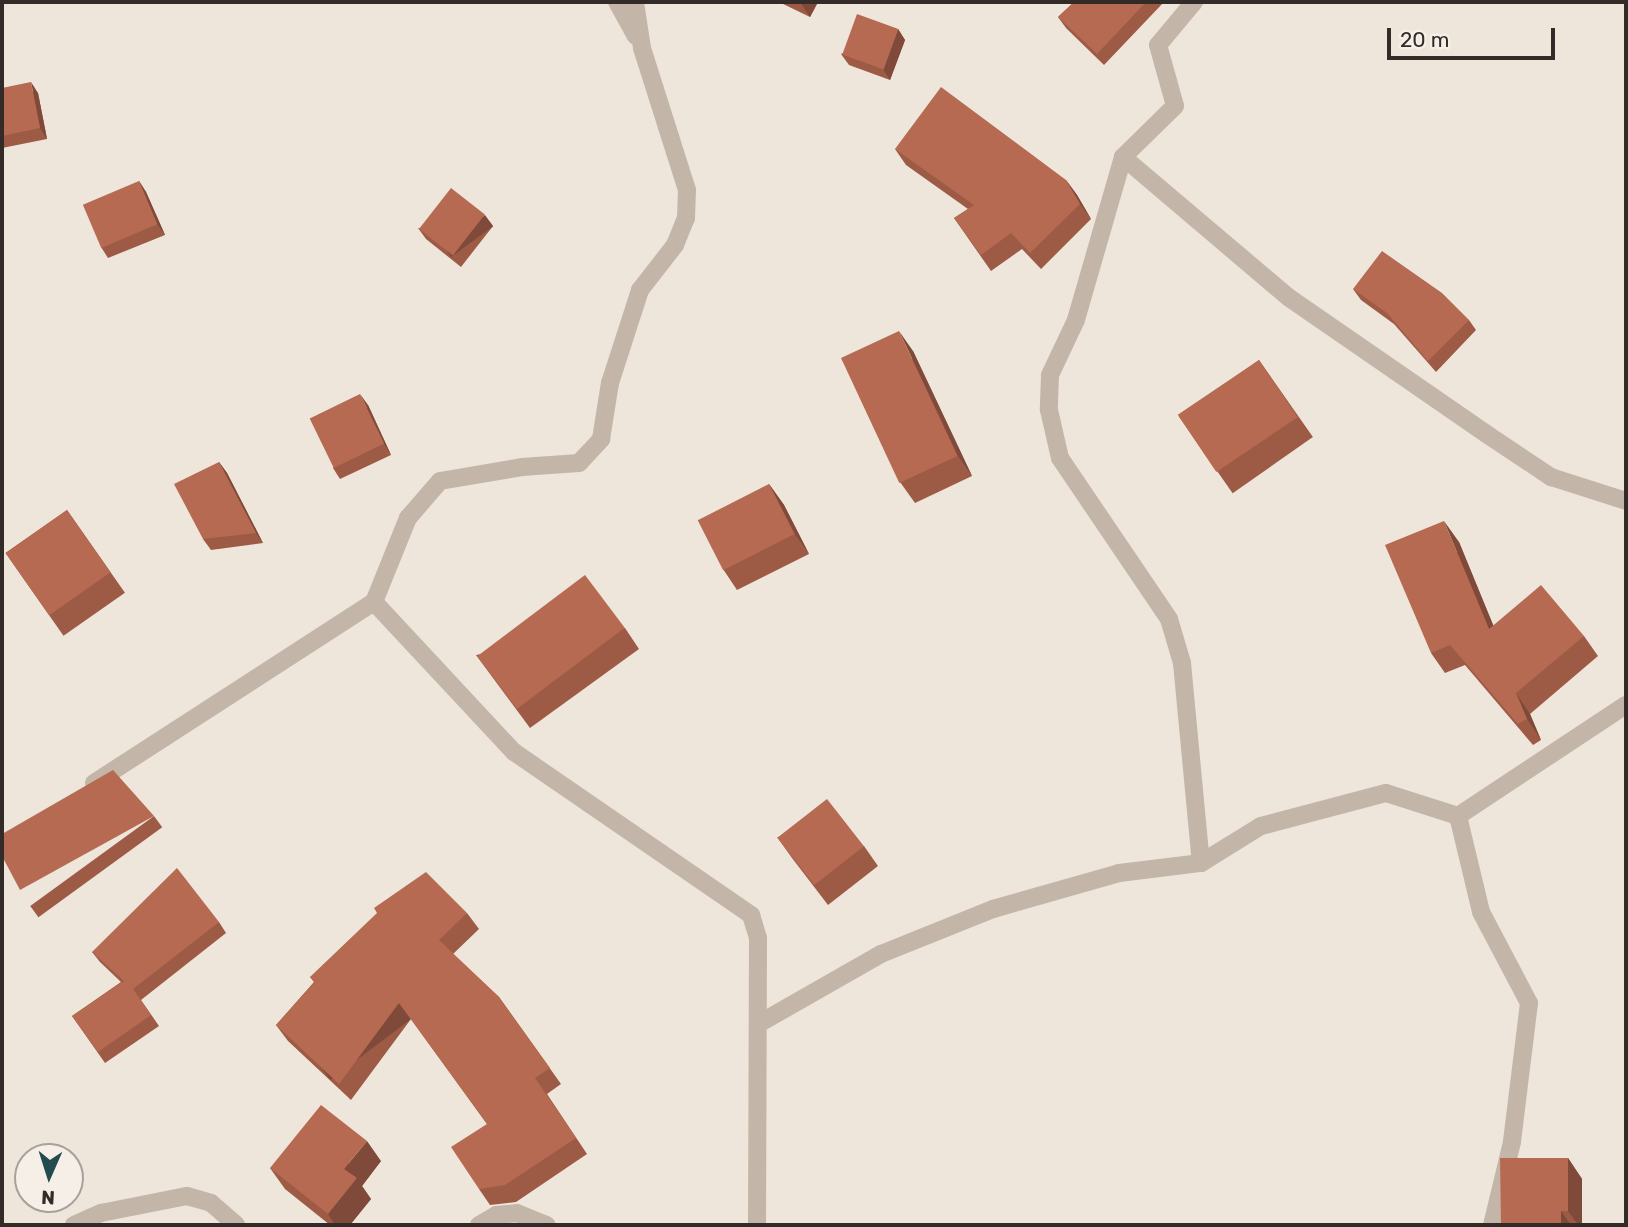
<!DOCTYPE html>
<style>
body{margin:0}
#map{position:relative;width:1628px;height:1227px;overflow:hidden;background:#eee5db;font-family:Rubik,sans-serif}
div>[style]{position:absolute}
.service>*{height:18px;margin:-9px;padding:0 9px;transform-origin:9px;border-radius:9px;background:#c4b5a9}
.minor>*{height:18px;margin:-9px;padding:0 9px;transform-origin:9px;border-radius:9px;background:#c4b5a9}
.wall>*{inset:0;background:#9d5b46;transform-origin:0 0}
.shaded-wall>*{inset:0;background:#7f4a39;transform-origin:0 0}
.building>*{inset:0;background:#b66a51;transform-origin:0 0}
span{translate:-50% -50%;white-space:nowrap;text-align:center;line-height:1.15;-webkit-text-stroke:7px #f6efe7;paint-order:stroke}
.frame{position:absolute;inset:0;border:4px solid #322b28;pointer-events:none}
.north{position:absolute;left:14px;top:1143px;width:70px;height:70px;box-sizing:border-box;background:#f6efe7;border:2px solid #a8a19b;border-radius:50%;rotate:183deg;font-size:19px;font-weight:700;line-height:28px;text-align:center;color:#322b28}
.north::after{content:'';display:block;margin:auto;width:24px;height:32px;background:#234b4f;clip-path:polygon(50% 0,100% 100%,50% 72%,0 100%)}
.scale{position:absolute;left:1387px;top:28px;width:168px;height:32px;box-sizing:border-box;border:4px solid #322b28;border-top:0;padding-left:9px;font-size:21px;line-height:24px;white-space:nowrap;color:#322b28;-webkit-text-stroke:5px #f6efe7;paint-order:stroke}
</style>
<div id="map">
<div class="service">
<div style="left:617px;top:2px;width:39px;rotate:61deg"></div>
<div style="left:1194px;top:2px;width:56px;rotate:129.9deg"></div>
<div style="left:1158px;top:45px;width:63px;rotate:74.4deg"></div>
<div style="left:1175px;top:106px;width:73px;rotate:135.6deg"></div>
<div style="left:1123px;top:157px;width:170px;rotate:106.1deg"></div>
<div style="left:1076px;top:320px;width:61px;rotate:115.3deg"></div>
<div style="left:1050px;top:375px;width:35px;rotate:92deg"></div>
<div style="left:1049px;top:410px;width:49px;rotate:77.1deg"></div>
<div style="left:1060px;top:458px;width:194px;rotate:55.9deg"></div>
<div style="left:1169px;top:619px;width:46px;rotate:73.5deg"></div>
<div style="left:1182px;top:663px;width:201px;rotate:84.6deg"></div>
<div style="left:1123px;top:157px;width:216px;rotate:40.3deg"></div>
<div style="left:1288px;top:297px;width:243px;rotate:34.6deg"></div>
<div style="left:1488px;top:435px;width:76px;rotate:33.7deg"></div>
<div style="left:1551px;top:477px;width:79px;rotate:17.7deg"></div>
<div style="left:374px;top:602px;width:205px;rotate:47deg"></div>
<div style="left:514px;top:752px;width:288px;rotate:34.5deg"></div>
<div style="left:751px;top:915px;width:24px;rotate:73deg"></div>
<div style="left:758px;top:938px;width:287px;rotate:90.2deg"></div>
<div style="left:94px;top:783px;width:333px;rotate:-32.9deg"></div>
<div style="left:374px;top:602px;width:91px;rotate:-68deg"></div>
<div style="left:408px;top:518px;width:49px;rotate:-49.1deg"></div>
<div style="left:440px;top:481px;width:83px;rotate:-9.7deg"></div>
<div style="left:522px;top:467px;width:57px;rotate:-4deg"></div>
<div style="left:579px;top:463px;width:33px;rotate:-47deg"></div>
<div style="left:601px;top:439px;width:57px;rotate:-80.9deg"></div>
<div style="left:610px;top:383px;width:98px;rotate:-72.1deg"></div>
<div style="left:640px;top:290px;width:57px;rotate:-52.1deg"></div>
<div style="left:675px;top:245px;width:29px;rotate:-68deg"></div>
<div style="left:686px;top:218px;width:28px;rotate:-88deg"></div>
<div style="left:687px;top:190px;width:149px;rotate:-107.6deg"></div>
<div style="left:642px;top:48px;width:47px;rotate:-98.7deg"></div>
<div style="left:1458px;top:816px;width:99px;rotate:76.5deg"></div>
<div style="left:1481px;top:912px;width:103px;rotate:62.2deg"></div>
<div style="left:1529px;top:1003px;width:140px;rotate:97deg"></div>
<div style="left:1512px;top:1142px;width:85px;rotate:103.5deg"></div>
<div style="left:1458px;top:816px;width:201px;rotate:-33.5deg"></div>
<div style="left:760px;top:1023px;width:139px;rotate:-29.7deg"></div>
<div style="left:881px;top:954px;width:121px;rotate:-21.9deg"></div>
<div style="left:993px;top:909px;width:131px;rotate:-15.9deg"></div>
<div style="left:1119px;top:873px;width:83px;rotate:-7deg"></div>
<div style="left:1201px;top:863px;width:70px;rotate:-31.7deg"></div>
<div style="left:1261px;top:826px;width:129px;rotate:-14.8deg"></div>
<div style="left:1386px;top:793px;width:76px;rotate:17.7deg"></div>
</div>
<div class="minor">
<div style="left:74px;top:1225px;width:30px;rotate:-24deg"></div>
<div style="left:101px;top:1213px;width:88px;rotate:-11.2deg"></div>
<div style="left:187px;top:1196px;width:25px;rotate:16deg"></div>
<div style="left:211px;top:1203px;width:33px;rotate:41deg"></div>
<div style="left:479px;top:1225px;width:20px;rotate:-30deg"></div>
<div style="left:496px;top:1215px;width:21px;rotate:-5deg"></div>
<div style="left:517px;top:1213px;width:32px;rotate:22deg"></div>
</div>
<div class="wall">
<div style="clip-path:polygon(779px 2px,818px 2px,810px 17px)"></div>
<div style="clip-path:polygon(1074px 2px,1164px 2px,1104px 65px,1066px 28px,1058px 17px)"></div>
<div style="clip-path:polygon(898px 29px,905px 40px,890px 80px,849px 65px,841px 54px)"></div>
<div style="clip-path:polygon(2px 88px,38px 93px,47px 139px,2px 148px)"></div>
<div style="clip-path:polygon(895px 149px,1066px 180px,1077px 195px,1091px 219px,1041px 269px,1022px 249px,991px 271px,954px 218px,968px 209px,906px 165px)"></div>
<div style="clip-path:polygon(139px 181px,146px 192px,165px 235px,108px 258px,101px 247px)"></div>
<div style="clip-path:polygon(493px 226px,461px 267px,426px 239px,418px 228px)"></div>
<div style="clip-path:polygon(1353px 289px,1469px 320px,1476px 330px,1436px 372px,1394px 324px,1361px 300px)"></div>
<div style="clip-path:polygon(913px 351px,972px 476px,915px 503px,900px 482px)"></div>
<div style="left:1259px;top:360px;width:94px;height:98px;rotate:55deg"></div>
<div style="clip-path:polygon(368px 405px,391px 455px,340px 479px,333px 468px)"></div>
<div style="clip-path:polygon(219px 462px,227px 473px,263px 543px,211px 550px,203px 539px)"></div>
<div style="clip-path:polygon(769px 484px,784px 505px,809px 554px,737px 590px,723px 569px)"></div>
<div style="left:67px;top:510px;width:101px;height:75px;rotate:55deg"></div>
<div style="clip-path:polygon(1459px 542px,1493px 625px,1584px 636px,1598px 656px,1530px 714px,1541px 740px,1533px 745px,1465px 665px,1445px 673px,1431px 653px)"></div>
<div style="clip-path:polygon(625px 628px,639px 649px,530px 728px,476px 655px)"></div>
<div style="left:154px;top:816px;width:14px;height:153px;rotate:54deg"></div>
<div style="clip-path:polygon(777px 837px,864px 846px,878px 866px,828px 905px,792px 858px)"></div>
<div style="clip-path:polygon(467px 913px,479px 929px,453px 954px,499px 997px,561px 1084px,547px 1094px,587px 1154px,516px 1202px,490px 1205px,479px 1189px,487px 1124px,411px 1019px,351px 1100px,288px 1041px,276px 1025px,314px 982px,310px 977px)"></div>
<div style="clip-path:polygon(219px 922px,226px 933px,141px 1000px,159px 1026px,105px 1063px,72px 1016px,121px 982px,100px 962px,92px 952px)"></div>
<div style="clip-path:polygon(1568px 1158px,1582px 1179px,1582px 1225px,1501px 1225px)"></div>
<div style="clip-path:polygon(381px 1161px,362px 1186px,371px 1199px,350px 1225px,330px 1225px,285px 1189px,270px 1168px)"></div>
</div>
<div class="shaded-wall">
<div style="clip-path:polygon(800px 2px,818px 2px,810px 17px)"></div>
<div style="clip-path:polygon(898px 29px,905px 40px,890px 80px,883px 69px)"></div>
<div style="clip-path:polygon(31px 82px,38px 93px,47px 139px,40px 128px)"></div>
<div style="clip-path:polygon(1066px 180px,1077px 195px,1091px 219px,1080px 204px)"></div>
<div style="clip-path:polygon(139px 181px,146px 192px,165px 235px,157px 224px)"></div>
<div style="left:485px;top:215px;width:14px;height:52px;rotate:54deg"></div>
<div style="clip-path:polygon(899px 331px,913px 351px,972px 476px,958px 456px)"></div>
<div style="clip-path:polygon(360px 394px,368px 405px,391px 455px,384px 444px)"></div>
<div style="clip-path:polygon(219px 462px,227px 473px,263px 543px,256px 533px)"></div>
<div style="clip-path:polygon(769px 484px,784px 505px,809px 554px,795px 534px)"></div>
<div style="clip-path:polygon(1444px 521px,1459px 542px,1503px 649px,1489px 629px)"></div>
<div style="clip-path:polygon(1516px 693px,1530px 714px,1541px 740px,1527px 719px)"></div>
<div style="left:399px;top:1003px;width:20px;height:101px;rotate:53deg"></div>
<div style="clip-path:polygon(367px 1141px,381px 1161px,362px 1186px,371px 1199px,350px 1225px,335px 1225px,328px 1214px,344px 1169px)"></div>
<div style="clip-path:polygon(1568px 1158px,1582px 1179px,1582px 1225px,1578px 1225px,1568px 1211px)"></div>
<div style="clip-path:polygon(1561px 1211px,1571px 1225px,1561px 1225px)"></div>
</div>
<div class="building">
<div style="clip-path:polygon(1074px 2px,1146px 2px,1097px 54px,1058px 17px)"></div>
<div style="left:857px;top:14px;width:44px;height:43px;rotate:20deg"></div>
<div style="clip-path:polygon(31px 82px,40px 128px,2px 136px,2px 88px)"></div>
<div style="clip-path:polygon(941px 87px,1066px 180px,1080px 204px,1030px 253px,1011px 233px,981px 255px,954px 218px,974px 205px,895px 149px)"></div>
<div style="left:139px;top:181px;width:47px;height:61px;rotate:67deg"></div>
<div style="left:451px;top:188px;width:43px;height:52px;rotate:38deg"></div>
<div style="clip-path:polygon(1382px 251px,1442px 293px,1469px 320px,1428px 361px,1387px 313px,1353px 289px)"></div>
<div style="left:899px;top:331px;width:138px;height:64px;rotate:65deg"></div>
<div style="left:1259px;top:360px;width:69px;height:98px;rotate:56deg"></div>
<div style="left:360px;top:394px;width:55px;height:56px;rotate:64deg"></div>
<div style="clip-path:polygon(219px 462px,256px 533px,203px 539px,174px 484px)"></div>
<div style="left:769px;top:484px;width:56px;height:80px;rotate:63deg"></div>
<div style="left:67px;top:510px;width:76px;height:75px;rotate:55deg"></div>
<div style="clip-path:polygon(1444px 521px,1489px 629px,1541px 585px,1584px 636px,1516px 693px,1527px 719px,1518px 724px,1450px 645px,1431px 653px,1385px 545px)"></div>
<div style="left:585px;top:575px;width:66px;height:135px;rotate:53deg"></div>
<div style="clip-path:polygon(113px 770px,154px 816px,20px 890px,2px 856px,2px 834px)"></div>
<div style="left:827px;top:799px;width:60px;height:63px;rotate:52deg"></div>
<div style="clip-path:polygon(177px 868px,219px 922px,133px 989px,151px 1015px,98px 1052px,72px 1016px,124px 981px,92px 952px)"></div>
<div style="clip-path:polygon(426px 872px,467px 913px,439px 940px,499px 997px,550px 1068px,535px 1078px,576px 1138px,505px 1185px,479px 1189px,451px 1147px,487px 1124px,399px 1003px,339px 1084px,276px 1025px,315px 982px,310px 977px,377px 913px,374px 908px)"></div>
<div style="clip-path:polygon(321px 1105px,367px 1141px,344px 1169px,357px 1178px,328px 1214px,270px 1168px)"></div>
<div style="clip-path:polygon(1500px 1158px,1568px 1158px,1568px 1211px,1561px 1211px,1561px 1225px,1501px 1225px)"></div>
</div>
<div class="frame"></div>
<div class="north">N</div>
<div class="scale">20 m</div>
</div>
